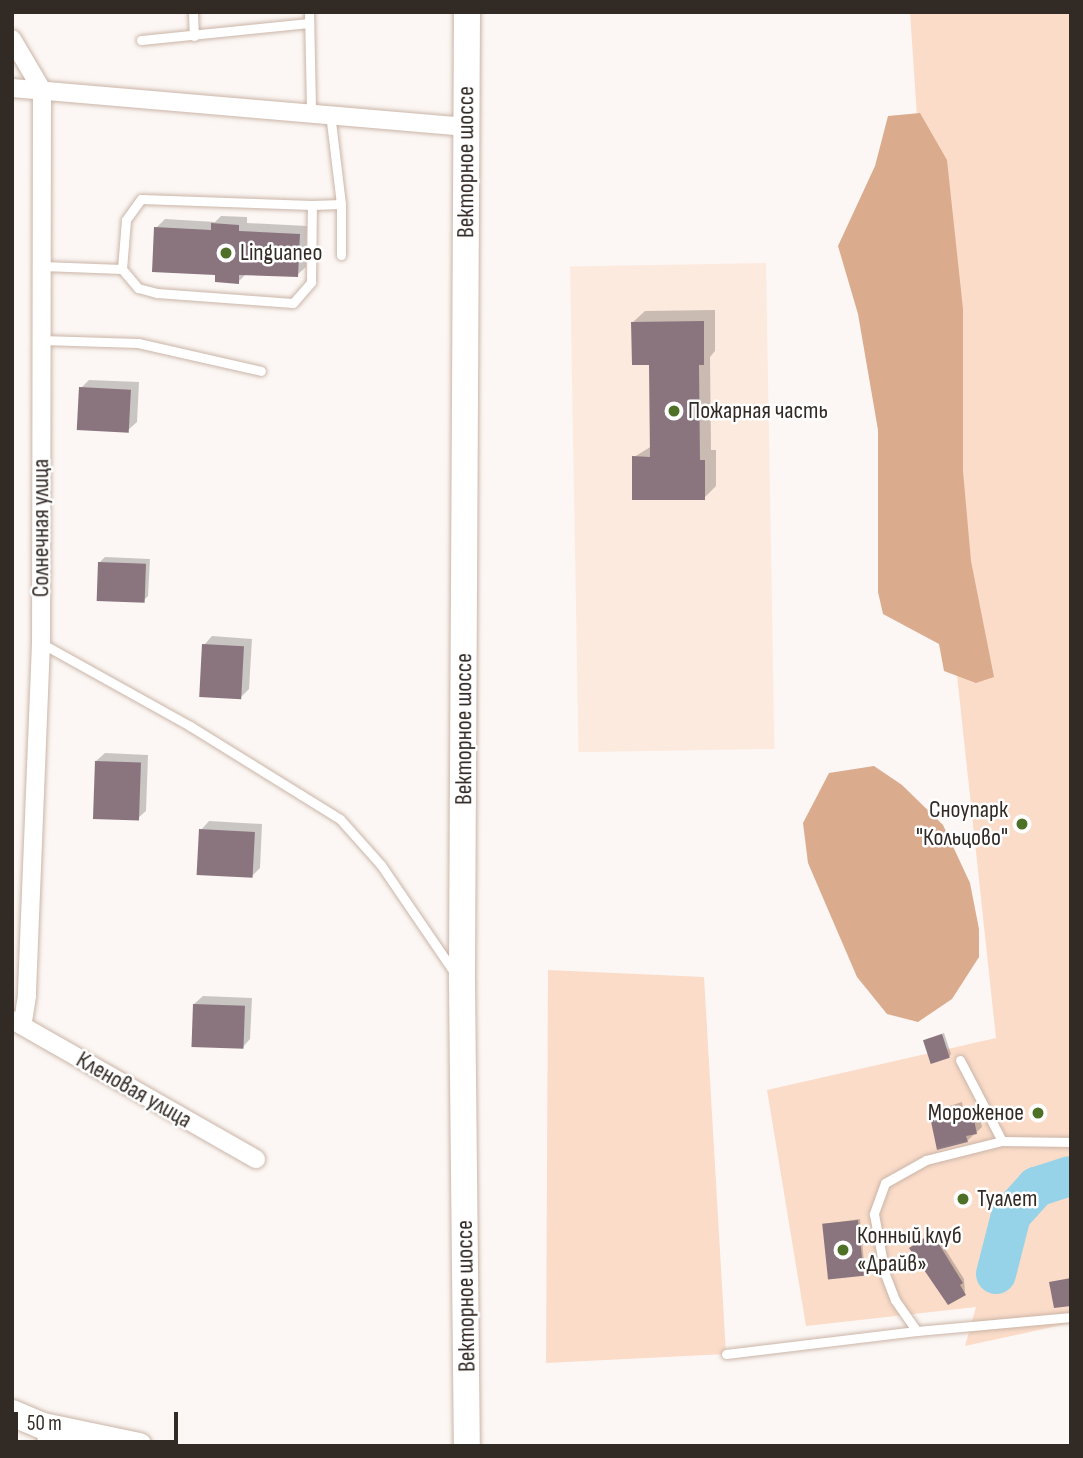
<!DOCTYPE html>
<meta charset="utf-8">
<style>
body{margin:0}
#map{position:relative;width:1083px;height:1458px;overflow:hidden;background:#fcf7f4;font-family:"Sofia Sans Condensed",sans-serif}
div>[style]{position:absolute}
.built>*{inset:0;background:#fceadf;transform-origin:0 0}
.green>*{inset:0;background:#fbdcc9}
.forest>*{inset:0;background:#daab8d}
.shadow>*{inset:0;background:#0003}
.river>*{height:40px;margin:-20px;padding:0 20px;transform-origin:20px;border-radius:20px;background:#96d3e8}
.building>*{inset:0;background:#8a757f;transform-origin:0 0}
.roads{filter:drop-shadow(0 0 2px #cab5a8) drop-shadow(0 0 2px #cab5a8)}
.lane>*{height:9px;margin:-4.5px;padding:0 4.5px;transform-origin:4.5px;border-radius:4.5px;background:#fff}
.street>*{height:18px;margin:-9px;padding:0 9px;transform-origin:9px;border-radius:9px;background:#fff}
.secondary>*{height:26px;margin:-13px;padding:0 13px;transform-origin:13px;border-radius:13px;background:#fff}
.dots>*{width:19px;height:19px;translate:-50% -50%;box-sizing:border-box;border:4px solid #fff;border-radius:50%}
span{translate:-50% -50%;white-space:nowrap;text-align:center;line-height:1.15;-webkit-text-stroke:5px #fff;paint-order:stroke}
.street-label{font-size:24px;color:#322a25}
.poi-label{font-size:24px;color:#322a25}
.left{translate:0 -50%;text-align:left}
.right{translate:-100% -50%;text-align:right}
.frame{position:absolute;inset:0;border:14px solid #322a25;pointer-events:none}
.scale{position:absolute;left:14px;top:1412px;width:164px;height:32px;box-sizing:border-box;border:4px solid #322a25;border-top:0;padding-left:9px;font-size:21px;line-height:24px;white-space:nowrap;color:#322a25;-webkit-text-stroke:5px #fff;paint-order:stroke}
</style>
<div id="map">
<div class="built">
<div style="left:766px;top:263px;width:486px;height:196px;rotate:89deg"></div>
</div>
<div class="green">
<div style="clip-path:polygon(910px 12px,1071px 12px,1071px 1323px,965px 1346px,976px 1307px,806px 1326px,767px 1090px,996px 1038px,950px 610px)"></div>
<div style="clip-path:polygon(548px 970px,704px 977px,726px 1354px,546px 1363px)"></div>
</div>
<div class="forest">
<div style="clip-path:polygon(920px 113px,947px 160px,963px 309px,963px 471px,971px 561px,994px 677px,976px 683px,944px 671px,939px 644px,883px 614px,878px 592px,878px 430px,858px 314px,838px 246px,875px 166px,888px 116px)"></div>
<div style="clip-path:polygon(874px 766px,902px 785px,943px 825px,970px 883px,979px 929px,979px 957px,952px 999px,918px 1022px,887px 1014px,857px 977px,808px 863px,803px 823px,829px 773px)"></div>
</div>
<div class="shadow">
<div style="clip-path:polygon(221px 216px,247px 217px,247px 223px,307px 226px,306px 267px,297px 275px,247px 273px,238px 282px,217px 273px,156px 228px,165px 219px,215px 222px)"></div>
<div style="clip-path:polygon(715px 310px,715px 351px,710px 357px,711px 450px,716px 450px,716px 486px,704px 498px,634px 457px,652px 446px,651px 363px,633px 322px,645px 311px)"></div>
<div style="clip-path:polygon(89px 380px,139px 382px,137px 422px,128px 430px,81px 388px)"></div>
<div style="clip-path:polygon(105px 557px,150px 559px,148px 596px,143px 601px,100px 562px)"></div>
<div style="clip-path:polygon(212px 636px,252px 639px,249px 689px,241px 697px,204px 645px)"></div>
<div style="clip-path:polygon(105px 753px,148px 755px,146px 811px,137px 819px,96px 761px)"></div>
<div style="clip-path:polygon(209px 821px,262px 824px,260px 868px,252px 876px,201px 830px)"></div>
<div style="clip-path:polygon(203px 996px,252px 998px,250px 1039px,242px 1048px,194px 1004px)"></div>
<div style="clip-path:polygon(944px 1033px,951px 1054px,949px 1057px,927px 1039px)"></div>
<div style="clip-path:polygon(962px 1102px,963px 1108px,977px 1105px,982px 1127px,967px 1141px,931px 1112px)"></div>
<div style="clip-path:polygon(860px 1219px,865px 1272px,863px 1275px,824px 1224px)"></div>
<div style="clip-path:polygon(935px 1233px,964px 1279px,965px 1293px,913px 1246px)"></div>
</div>
<div class="river">
<div style="left:996px;top:1274px;width:61px;rotate:-75.7deg"></div>
<div style="left:1011px;top:1215px;width:38px;rotate:-48deg"></div>
<div style="left:1036px;top:1187px;width:35px;rotate:-18deg"></div>
</div>
<div class="building">
<div style="clip-path:polygon(211px 223px,239px 225px,239px 231px,300px 234px,298px 277px,239px 275px,239px 284px,215px 282px,215px 275px,152px 272px,154px 227px,211px 230px)"></div>
<div style="clip-path:polygon(704px 321px,704px 365px,699px 365px,700px 460px,705px 460px,705px 500px,632px 500px,632px 456px,650px 457px,649px 365px,632px 365px,631px 322px)"></div>
<div style="left:79px;top:387px;width:52px;height:43px;rotate:3deg"></div>
<div style="left:98px;top:562px;width:48px;height:39px;rotate:2deg"></div>
<div style="left:202px;top:644px;width:42px;height:53px;rotate:3deg"></div>
<div style="left:95px;top:761px;width:46px;height:58px;rotate:2deg"></div>
<div style="left:199px;top:829px;width:56px;height:46px;rotate:3deg"></div>
<div style="left:193px;top:1004px;width:52px;height:43px;rotate:2deg"></div>
<div style="left:942px;top:1034px;width:25px;height:20px;rotate:72deg"></div>
<div style="clip-path:polygon(956px 1106px,958px 1112px,972px 1110px,977px 1134px,966px 1136px,968px 1142px,937px 1150px,929px 1112px)"></div>
<div style="left:858px;top:1220px;width:56px;height:36px;rotate:84deg"></div>
<div style="clip-path:polygon(932px 1233px,963px 1283px,960px 1285px,966px 1295px,948px 1305px,909px 1248px)"></div>
<div style="clip-path:polygon(1071px 1278px,1071px 1306px,1054px 1308px,1049px 1282px)"></div>
</div>
<div class="roads">
<div class="lane">
<div style="left:193px;top:12px;width:24px;rotate:88deg"></div>
<div style="left:309px;top:12px;width:99px;rotate:88.8deg"></div>
<div style="left:141px;top:40px;width:169px;rotate:-5.8deg"></div>
<div style="left:341px;top:204px;width:51px;rotate:90deg"></div>
<div style="left:312px;top:205px;width:29px;rotate:-2deg"></div>
<div style="left:341px;top:204px;width:92px;rotate:-96.9deg"></div>
<div style="left:42px;top:266px;width:80px;rotate:2.1deg"></div>
<div style="left:122px;top:269px;width:25px;rotate:50deg"></div>
<div style="left:138px;top:288px;width:20px;rotate:15deg"></div>
<div style="left:157px;top:293px;width:136px;rotate:4.2deg"></div>
<div style="left:293px;top:303px;width:28px;rotate:-49deg"></div>
<div style="left:311px;top:282px;width:77px;rotate:-89.3deg"></div>
<div style="left:312px;top:205px;width:171px;rotate:-178deg"></div>
<div style="left:141px;top:199px;width:26px;rotate:126deg"></div>
<div style="left:126px;top:220px;width:49px;rotate:94.7deg"></div>
<div style="left:42px;top:340px;width:96px;rotate:1.8deg"></div>
<div style="left:138px;top:343px;width:126px;rotate:12.8deg"></div>
<div style="left:41px;top:643px;width:171px;rotate:29.1deg"></div>
<div style="left:190px;top:726px;width:176px;rotate:31.8deg"></div>
<div style="left:340px;top:819px;width:62px;rotate:48.3deg"></div>
<div style="left:381px;top:865px;width:130px;rotate:55.7deg"></div>
<div style="left:960px;top:1060px;width:91px;rotate:62.6deg"></div>
<div style="left:1071px;top:1142px;width:69px;rotate:-179.2deg"></div>
<div style="left:1002px;top:1141px;width:78px;rotate:166deg"></div>
<div style="left:926px;top:1160px;width:47px;rotate:150.7deg"></div>
<div style="left:885px;top:1183px;width:33px;rotate:110deg"></div>
<div style="left:874px;top:1214px;width:61px;rotate:79.6deg"></div>
<div style="left:885px;top:1274px;width:28px;rotate:69deg"></div>
<div style="left:895px;top:1300px;width:38px;rotate:55deg"></div>
<div style="left:917px;top:1331px;width:155px;rotate:-5.2deg"></div>
<div style="left:726px;top:1354px;width:192px;rotate:-6.9deg"></div>
<div style="left:41px;top:1446px;width:18px;rotate:-84deg"></div>
</div>
<div class="street">
<div style="left:12px;top:39px;width:59px;rotate:59.5deg"></div>
<div style="left:42px;top:90px;width:553px;rotate:90.1deg"></div>
<div style="left:41px;top:643px;width:353px;rotate:92.3deg"></div>
<div style="left:27px;top:996px;width:30px;rotate:99deg"></div>
<div style="left:12px;top:88px;width:456px;rotate:4.9deg"></div>
<div style="left:12px;top:1020px;width:281px;rotate:29.7deg"></div>
</div>
<div class="secondary">
<div style="left:467px;top:12px;width:970px;rotate:90.3deg"></div>
<div style="left:462px;top:982px;width:464px;rotate:89.4deg"></div>
<div style="left:12px;top:1413px;width:34px;rotate:23deg"></div>
<div style="left:43px;top:1426px;width:98px;rotate:11.8deg"></div>
</div>
</div>
<div class="dots">
<div style="left:226px;top:253px;background:#4f7027"></div>
<div style="left:674px;top:411px;background:#4f7027"></div>
<div style="left:1022px;top:824px;background:#4f7027"></div>
<div style="left:1038px;top:1113px;background:#4f7027"></div>
<div style="left:963px;top:1199px;background:#4f7027"></div>
<div style="left:843px;top:1250px;background:#4f7027"></div>
</div>
<div class="street-label">
<span style="left:466px;top:162px;rotate:-90deg">Векторное шоссе</span>
<span style="left:41px;top:528px;rotate:-90deg">Солнечная улица</span>
<span style="left:464px;top:729px;rotate:-90deg">Векторное шоссе</span>
<span style="left:134px;top:1090px;rotate:30deg">Кленовая улица</span>
<span style="left:466px;top:1296px;rotate:-91deg">Векторное шоссе</span>
</div>
<div class="poi-label">
<span class="left" style="left:240px;top:253px">Linguaneo</span>
<span class="left" style="left:688px;top:411px">Пожарная часть</span>
<span class="right" style="left:1008px;top:824px">Сноупарк<br>"Кольцово"</span>
<span class="right" style="left:1024px;top:1113px">Мороженое</span>
<span class="left" style="left:977px;top:1199px">Туалет</span>
<span class="left" style="left:857px;top:1250px">Конный клуб<br>«Драйв»</span>
</div>
<div class="frame"></div>
<div class="scale">50 m</div>
</div>
